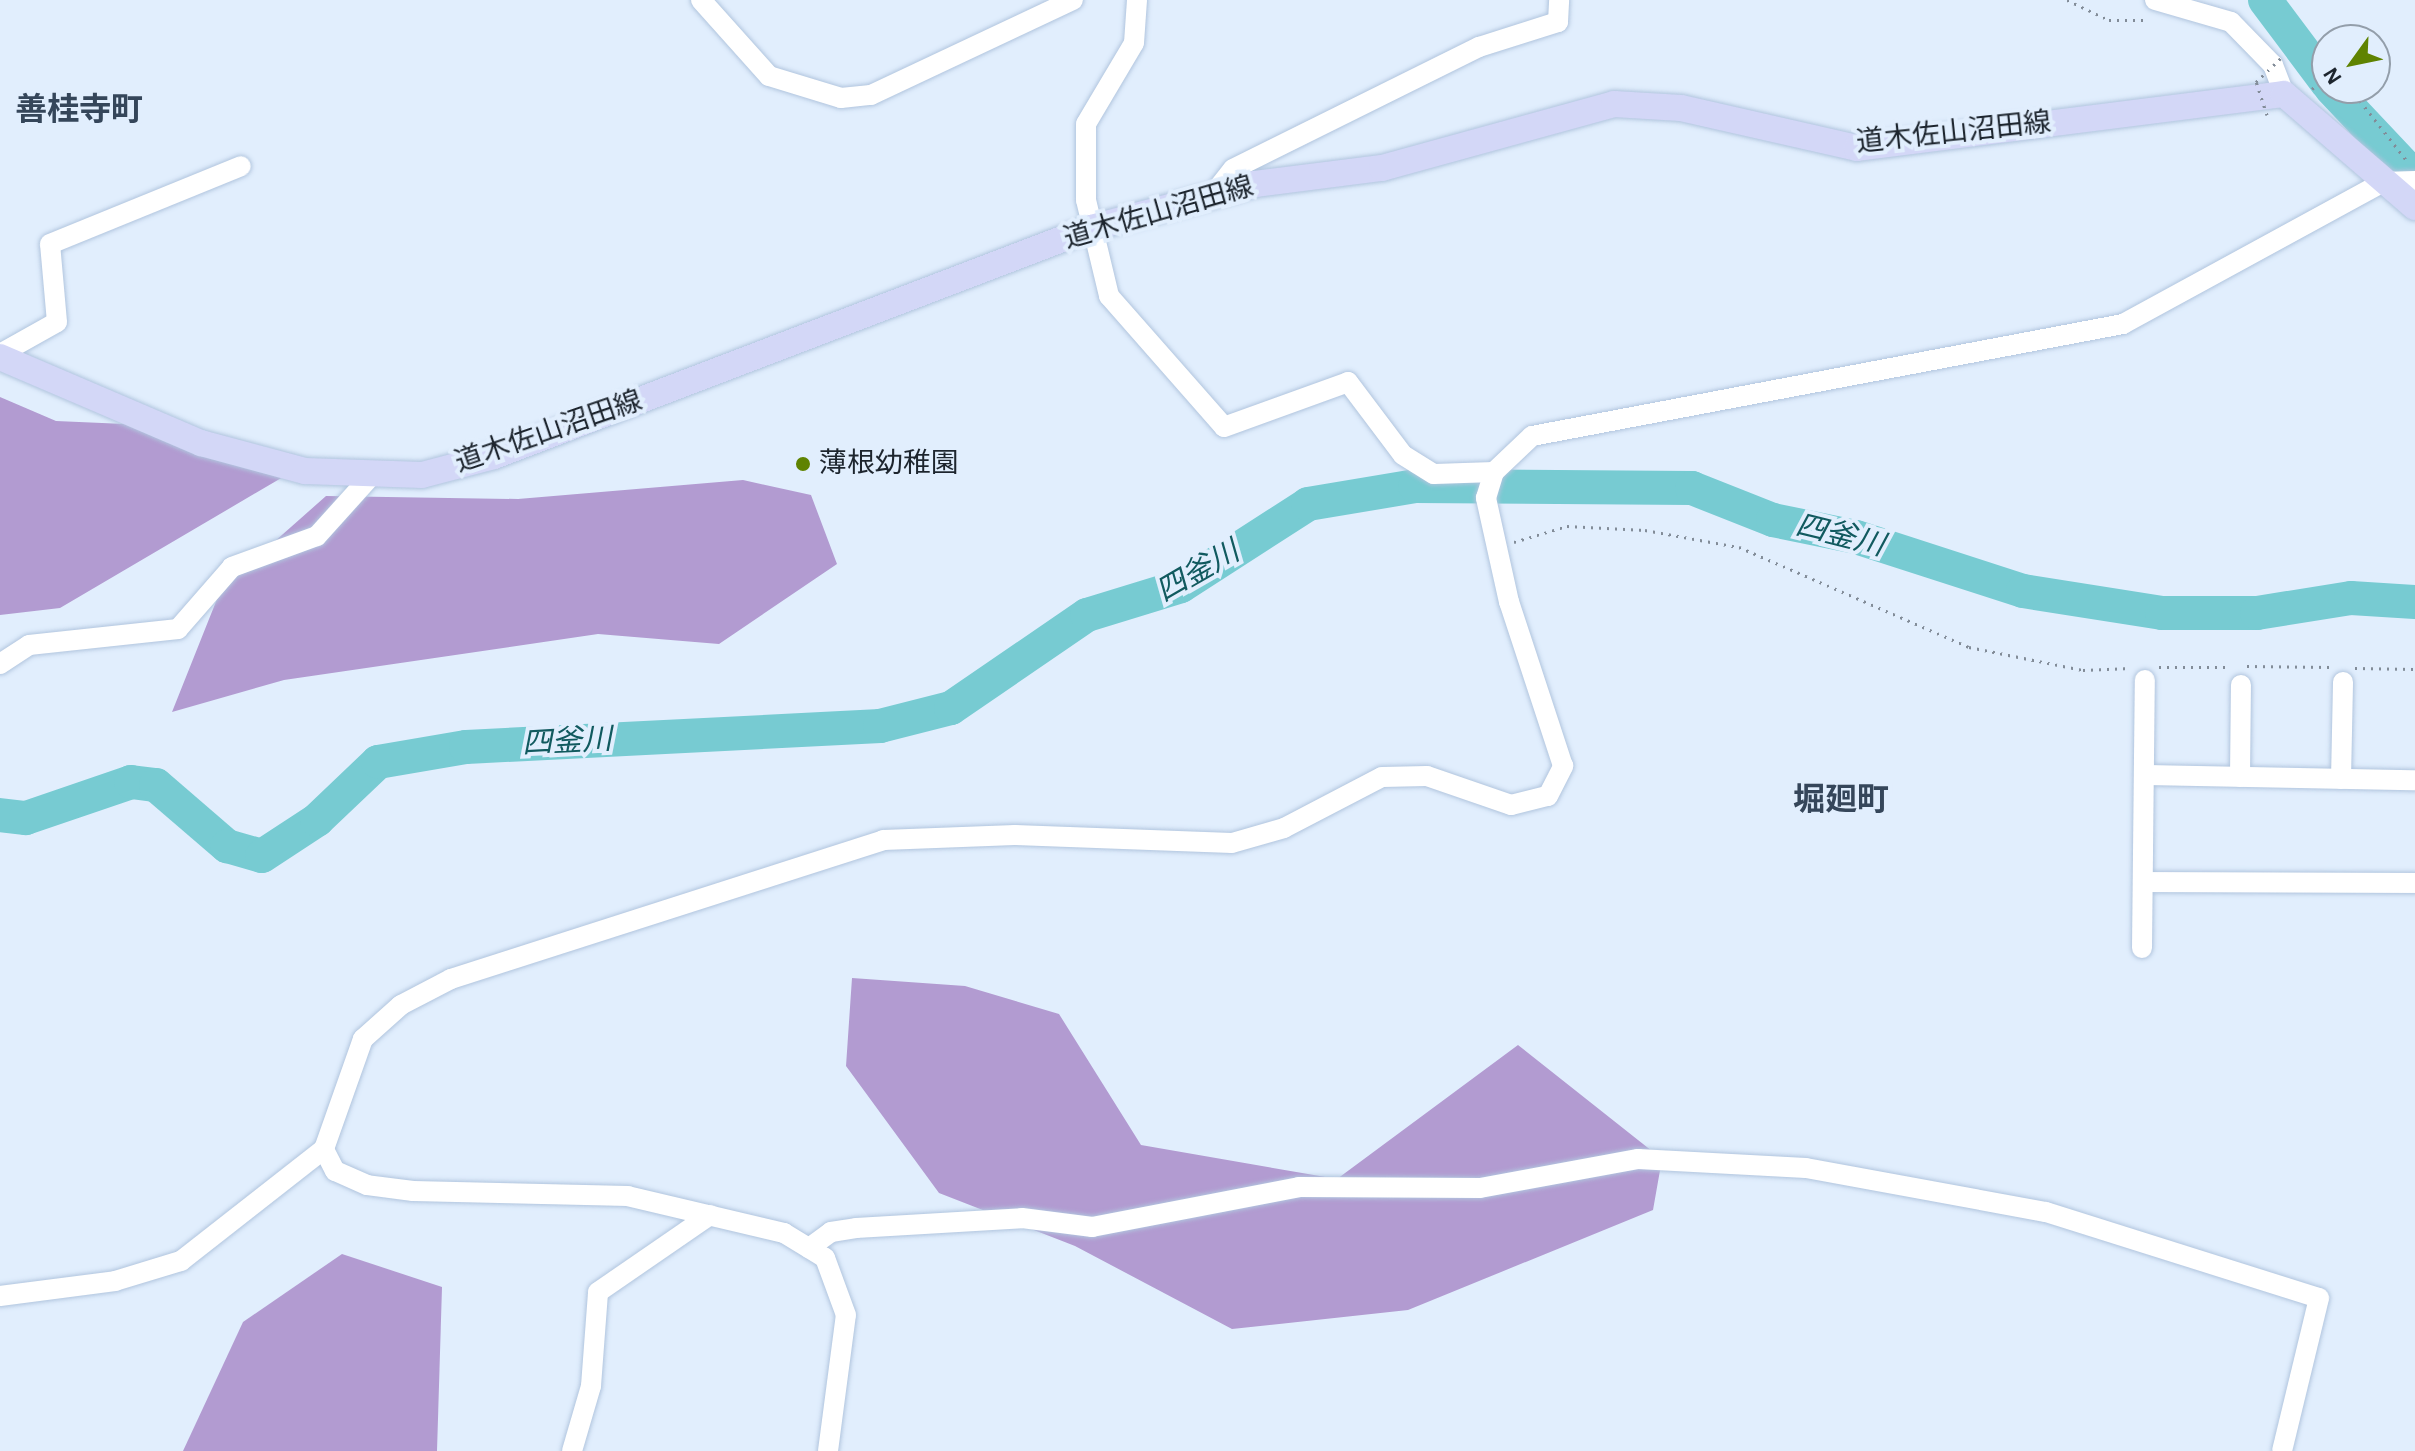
<!DOCTYPE html>
<meta charset="utf-8">
<style>
body{margin:0}
#map{position:relative;width:2415px;height:1451px;overflow:hidden;background:#e1eefd;font-family:"Alegreya Sans","Noto Sans JP",sans-serif}
div>[style]{position:absolute}
.forest>*{inset:0;background:#b29bd1}
.river>*{height:34px;margin:-17px;padding:0 17px;transform-origin:17px;border-radius:17px;background:#77cbd2}
.path>*{height:3px;margin-top:-1.5px;transform-origin:0;background:repeating-linear-gradient(90deg,#828c98 0 2px,transparent 0 8px)}
.roads{filter:drop-shadow(0 0 2px #b1c5de) drop-shadow(0 0 2px #b1c5de)}
.minor>*{height:20px;margin:-10px;padding:0 10px;transform-origin:10px;border-radius:10px;background:#fff}
.major>*{height:26px;margin:-13px;padding:0 13px;transform-origin:13px;border-radius:13px;background:#d3d7f7}
.path-bridge>*{height:3px;margin-top:-1.5px;transform-origin:0;background:repeating-linear-gradient(90deg,#828c98 0 2px,transparent 0 8px)}
.dots>*{width:22px;height:22px;translate:-50% -50%;box-sizing:border-box;border:4px solid #e1eefd;border-radius:50%}
span{translate:-50% -50%;white-space:nowrap;text-align:center;line-height:1.15;-webkit-text-stroke:8px #e1eefd;paint-order:stroke}
.street-label{font-size:28px;color:#1d252e}
.poi-label{font-size:28px;color:#1d252e}
.left{translate:0 -50%;text-align:left}
.water-label{font-size:30px;color:#115a5f;font-style:italic}
.quarter-label{font-size:32px;color:#35465a;font-weight:700}
.north{position:absolute;left:2311px;top:24px;width:80px;height:80px;box-sizing:border-box;background:#e1eefd;border:2px solid #939eaa;border-radius:50%;rotate:237deg;font-size:22px;font-weight:700;line-height:32px;text-align:center;color:#1d252e}
.north::after{content:'';display:block;margin:auto;width:28px;height:36px;background:#5f8301;clip-path:polygon(50% 0,100% 100%,50% 72%,0 100%)}
</style>
<div id="map">
<div class="forest">
<div style="clip-path:polygon(0 397px,56px 421px,148px 425px,300px 467px,60px 608px,0 615px)"></div>
<div style="clip-path:polygon(743px 480px,811px 495px,837px 564px,719px 644px,598px 634px,284px 680px,172px 712px,221px 589px,326px 496px,518px 499px)"></div>
<div style="clip-path:polygon(852px 978px,965px 986px,1059px 1014px,1141px 1145px,1337px 1179px,1518px 1045px,1662px 1159px,1653px 1210px,1408px 1310px,1232px 1329px,1075px 1246px,939px 1193px,846px 1066px)"></div>
<div style="clip-path:polygon(342px 1254px,442px 1287px,437px 1451px,183px 1451px,243px 1322px)"></div>
</div>
<div class="river">
<div style="left:2265px;top:0;width:104px;rotate:53.2deg"></div>
<div style="left:2331px;top:88px;width:122px;rotate:46.7deg"></div>
<div style="left:0;top:815px;width:26px;rotate:7deg"></div>
<div style="left:26px;top:818px;width:111px;rotate:-18.9deg"></div>
<div style="left:131px;top:782px;width:25px;rotate:7deg"></div>
<div style="left:156px;top:785px;width:94px;rotate:40.7deg"></div>
<div style="left:227px;top:846px;width:36px;rotate:16deg"></div>
<div style="left:262px;top:856px;width:66px;rotate:-33.2deg"></div>
<div style="left:317px;top:820px;width:84px;rotate:-43.6deg"></div>
<div style="left:378px;top:762px;width:89px;rotate:-9.7deg"></div>
<div style="left:466px;top:747px;width:415px;rotate:-2.9deg"></div>
<div style="left:880px;top:726px;width:73px;rotate:-14.2deg"></div>
<div style="left:951px;top:708px;width:165px;rotate:-34.4deg"></div>
<div style="left:1087px;top:615px;width:98px;rotate:-17.1deg"></div>
<div style="left:1181px;top:586px;width:151px;rotate:-32.8deg"></div>
<div style="left:1308px;top:504px;width:109px;rotate:-9.5deg"></div>
<div style="left:1415px;top:486px;width:277px;rotate:0.4deg"></div>
<div style="left:1692px;top:488px;width:87px;rotate:21.6deg"></div>
<div style="left:1773px;top:520px;width:85px;rotate:11.6deg"></div>
<div style="left:1856px;top:537px;width:176px;rotate:17.9deg"></div>
<div style="left:2023px;top:591px;width:141px;rotate:9deg"></div>
<div style="left:2162px;top:613px;width:95px"></div>
<div style="left:2257px;top:613px;width:95px;rotate:-9.1deg"></div>
<div style="left:2351px;top:598px;width:64px;rotate:3.6deg"></div>
</div>
<div class="path">
<div style="left:2067px;top:0;width:47px;rotate:25.5deg"></div>
<div style="left:2109px;top:20px;width:39px"></div>
<div style="left:2350px;top:88px;width:93px;rotate:52deg"></div>
<div style="left:2312px;top:89px;width:20px;rotate:-41deg"></div>
<div style="left:1514px;top:542px;width:55px;rotate:-16.8deg"></div>
<div style="left:1567px;top:526px;width:78px;rotate:2.9deg"></div>
<div style="left:1645px;top:530px;width:96px;rotate:10.3deg"></div>
<div style="left:1739px;top:547px;width:251px;rotate:23.5deg"></div>
<div style="left:1969px;top:647px;width:116px;rotate:11.4deg"></div>
<div style="left:2083px;top:670px;width:48px;rotate:-2.4deg"></div>
<div style="left:2247px;top:666px;width:84px;rotate:0.7deg"></div>
<div style="left:2159px;top:667px;width:72px"></div>
<div style="left:2355px;top:668px;width:60px;rotate:1deg"></div>
</div>
<div class="roads">
<div class="minor">
<div style="left:701px;top:0;width:102px;rotate:48.2deg"></div>
<div style="left:769px;top:76px;width:75px;rotate:17deg"></div>
<div style="left:841px;top:98px;width:30px;rotate:-6deg"></div>
<div style="left:871px;top:95px;width:223px;rotate:-25.2deg"></div>
<div style="left:1137px;top:0;width:43px;rotate:94deg"></div>
<div style="left:1134px;top:43px;width:94px;rotate:120.7deg"></div>
<div style="left:1086px;top:124px;width:76px;rotate:90deg"></div>
<div style="left:1086px;top:200px;width:99px;rotate:76.5deg"></div>
<div style="left:1109px;top:296px;width:174px;rotate:48.7deg"></div>
<div style="left:1224px;top:427px;width:132px;rotate:-19.9deg"></div>
<div style="left:1348px;top:382px;width:91px;rotate:53deg"></div>
<div style="left:1403px;top:455px;width:36px;rotate:32deg"></div>
<div style="left:1434px;top:474px;width:60px;rotate:-1.9deg"></div>
<div style="left:2155px;top:0;width:79px;rotate:16.1deg"></div>
<div style="left:2231px;top:22px;width:60px;rotate:45.7deg"></div>
<div style="left:2273px;top:65px;width:31px;rotate:69deg"></div>
<div style="left:1215px;top:192px;width:29px;rotate:-52deg"></div>
<div style="left:1233px;top:169px;width:275px;rotate:-26.4deg"></div>
<div style="left:1479px;top:47px;width:83px;rotate:-17.6deg"></div>
<div style="left:1558px;top:22px;width:22px;rotate:-87deg"></div>
<div style="left:0;top:354px;width:65px;rotate:-29.3deg"></div>
<div style="left:57px;top:322px;width:78px;rotate:-95.1deg"></div>
<div style="left:50px;top:244px;width:206px;rotate:-22.2deg"></div>
<div style="left:0;top:664px;width:35px;rotate:-33deg"></div>
<div style="left:29px;top:645px;width:150px;rotate:-6.1deg"></div>
<div style="left:178px;top:629px;width:82px;rotate:-48.9deg"></div>
<div style="left:232px;top:567px;width:90px;rotate:-20deg"></div>
<div style="left:317px;top:536px;width:81px;rotate:-48deg"></div>
<div style="left:2144px;top:775px;width:271px;rotate:1.1deg"></div>
<div style="left:2240px;top:777px;width:92px;rotate:-89.4deg"></div>
<div style="left:2341px;top:779px;width:97px;rotate:-88.8deg"></div>
<div style="left:2143px;top:882px;width:272px;rotate:0.2deg"></div>
<div style="left:2142px;top:948px;width:268px;rotate:-89.4deg"></div>
<div style="left:809px;top:1248px;width:27px;rotate:-36deg"></div>
<div style="left:831px;top:1232px;width:25px;rotate:-9deg"></div>
<div style="left:856px;top:1228px;width:166px;rotate:-3.4deg"></div>
<div style="left:1022px;top:1218px;width:71px;rotate:7.3deg"></div>
<div style="left:1092px;top:1227px;width:211px;rotate:-10.9deg"></div>
<div style="left:1299px;top:1187px;width:181px;rotate:0.3deg"></div>
<div style="left:1480px;top:1188px;width:161px;rotate:-10.4deg"></div>
<div style="left:1638px;top:1159px;width:168px;rotate:3.1deg"></div>
<div style="left:1806px;top:1168px;width:244px;rotate:10.4deg"></div>
<div style="left:2046px;top:1212px;width:286px;rotate:17.5deg"></div>
<div style="left:2319px;top:1298px;width:157px;rotate:103.6deg"></div>
<div style="left:0;top:1296px;width:116px;rotate:-7.4deg"></div>
<div style="left:115px;top:1281px;width:69px;rotate:-16.9deg"></div>
<div style="left:181px;top:1261px;width:182px;rotate:-38.1deg"></div>
<div style="left:572px;top:1451px;width:68px;rotate:-73.7deg"></div>
<div style="left:591px;top:1386px;width:94px;rotate:-85.7deg"></div>
<div style="left:598px;top:1292px;width:136px;rotate:-34.5deg"></div>
<div style="left:828px;top:1451px;width:137px;rotate:-82.5deg"></div>
<div style="left:846px;top:1315px;width:61px;rotate:-110.2deg"></div>
<div style="left:825px;top:1258px;width:48px;rotate:-148.6deg"></div>
<div style="left:784px;top:1233px;width:160px;rotate:-166.7deg"></div>
<div style="left:628px;top:1196px;width:215px;rotate:-178.7deg"></div>
<div style="left:413px;top:1191px;width:46px;rotate:-172.6deg"></div>
<div style="left:367px;top:1185px;width:35px;rotate:-156deg"></div>
<div style="left:335px;top:1171px;width:25px;rotate:-117deg"></div>
<div style="left:324px;top:1149px;width:117px;rotate:-70.5deg"></div>
<div style="left:363px;top:1039px;width:51px;rotate:-41.8deg"></div>
<div style="left:401px;top:1005px;width:56px;rotate:-27.5deg"></div>
<div style="left:451px;top:979px;width:454px;rotate:-17.8deg"></div>
<div style="left:883px;top:840px;width:132px;rotate:-2.2deg"></div>
<div style="left:1015px;top:835px;width:217px;rotate:2.1deg"></div>
<div style="left:1232px;top:843px;width:54px;rotate:-16.1deg"></div>
<div style="left:1284px;top:828px;width:110px;rotate:-27.5deg"></div>
<div style="left:1382px;top:777px;width:45px;rotate:-1.3deg"></div>
<div style="left:1427px;top:776px;width:89px;rotate:19deg"></div>
<div style="left:1511px;top:805px;width:38px;rotate:-14deg"></div>
<div style="left:1548px;top:796px;width:34px;rotate:-63deg"></div>
<div style="left:1563px;top:766px;width:173px;rotate:-108.2deg"></div>
<div style="left:1509px;top:602px;width:107px;rotate:-102.5deg"></div>
<div style="left:1486px;top:498px;width:27px;rotate:-73deg"></div>
<div style="left:1494px;top:472px;width:52px;rotate:-43.5deg"></div>
<div style="left:1532px;top:436px;width:602px;rotate:-10.73deg"></div>
<div style="left:2123px;top:324px;width:296px;rotate:-28.6deg"></div>
<div style="left:2383px;top:182px;width:32px;rotate:-2deg"></div>
</div>
<div class="major">
<div style="left:0;top:357px;width:219px;rotate:23.2deg"></div>
<div style="left:201px;top:443px;width:108px;rotate:15.1deg"></div>
<div style="left:305px;top:471px;width:117px;rotate:2deg"></div>
<div style="left:422px;top:475px;width:74px;rotate:-14.8deg"></div>
<div style="left:494px;top:456px;width:639px;rotate:-20.9deg"></div>
<div style="left:1091px;top:228px;width:170px;rotate:-15deg"></div>
<div style="left:1255px;top:184px;width:128px;rotate:-7.2deg"></div>
<div style="left:1382px;top:168px;width:241px;rotate:-15.4deg"></div>
<div style="left:1614px;top:104px;width:67px;rotate:3.4deg"></div>
<div style="left:1681px;top:108px;width:180px;rotate:12.8deg"></div>
<div style="left:1857px;top:148px;width:430px;rotate:-7.2deg"></div>
<div style="left:2284px;top:94px;width:173px;rotate:40.8deg"></div>
</div>
</div>
<div class="path-bridge">
<div style="left:2267px;top:115px;width:35px;rotate:-108deg"></div>
<div style="left:2256px;top:82px;width:37px;rotate:-44deg"></div>
</div>
<div class="dots">
<div style="left:803px;top:464px;background:#5f8301"></div>
</div>
<div class="street-label">
<span style="left:1954px;top:133px;rotate:-6deg">道木佐山沼田線</span>
<span style="left:1159px;top:213px;rotate:-16deg">道木佐山沼田線</span>
<span style="left:549px;top:432px;rotate:-19deg">道木佐山沼田線</span>
</div>
<div class="poi-label">
<span class="left" style="left:819px;top:464px">薄根幼稚園</span>
</div>
<div class="water-label">
<span style="left:1840px;top:536px;rotate:14deg">四釜川</span>
<span style="left:1198px;top:572px;rotate:-30deg">四釜川</span>
<span style="left:567px;top:742px;rotate:-3deg">四釜川</span>
</div>
<div class="quarter-label">
<span style="left:79px;top:110px">善桂寺町</span>
<span style="left:1841px;top:800px">堀廻町</span>
</div>
<div class="north">N</div>
</div>
